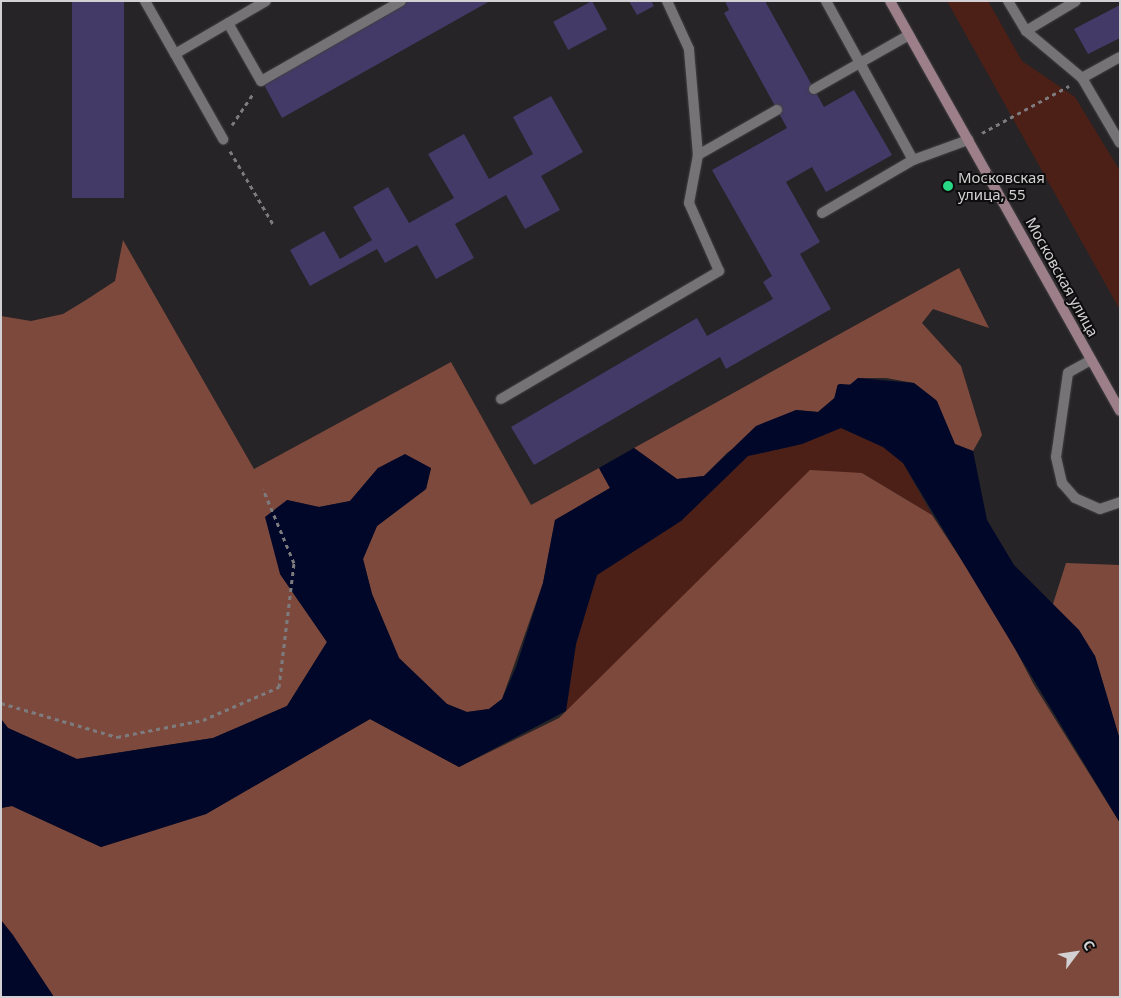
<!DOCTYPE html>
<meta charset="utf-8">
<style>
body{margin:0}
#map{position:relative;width:1121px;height:998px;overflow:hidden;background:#262426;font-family:"Noto Sans",sans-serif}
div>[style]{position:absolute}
.green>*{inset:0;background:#4d2017}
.forest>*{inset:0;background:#7e493d}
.water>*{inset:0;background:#000729}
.stream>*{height:7px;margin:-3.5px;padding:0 3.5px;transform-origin:3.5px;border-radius:3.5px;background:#000729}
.building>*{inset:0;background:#433a67;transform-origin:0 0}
.path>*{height:3px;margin-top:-1.5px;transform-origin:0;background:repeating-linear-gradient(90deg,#7d7b7d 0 4px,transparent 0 8px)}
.roads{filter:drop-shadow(0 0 1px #424042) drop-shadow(0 0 1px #424042)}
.lane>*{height:10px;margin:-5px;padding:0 5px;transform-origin:5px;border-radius:5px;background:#757375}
.secondary>*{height:10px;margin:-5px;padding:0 5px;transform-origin:5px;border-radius:5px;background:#9c7f89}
.dots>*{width:14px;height:14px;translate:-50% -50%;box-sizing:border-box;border:2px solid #0e0d0e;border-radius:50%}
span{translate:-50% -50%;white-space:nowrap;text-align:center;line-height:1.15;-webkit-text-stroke:4px #0e0d0e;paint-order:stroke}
.poi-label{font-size:15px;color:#d2d0d2}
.left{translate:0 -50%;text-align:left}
.street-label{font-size:15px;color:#d2d0d2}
.frame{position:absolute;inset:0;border:2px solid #d2d0d2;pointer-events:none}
.north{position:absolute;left:1051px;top:928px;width:50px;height:50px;-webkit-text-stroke:4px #0e0d0e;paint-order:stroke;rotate:59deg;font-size:14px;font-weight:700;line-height:20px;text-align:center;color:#d2d0d2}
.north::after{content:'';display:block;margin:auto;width:18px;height:22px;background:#d2d0d2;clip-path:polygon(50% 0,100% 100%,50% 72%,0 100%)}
</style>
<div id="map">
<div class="green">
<div style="clip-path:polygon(947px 1px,988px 1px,1022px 61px,1075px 97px,1120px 171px,1120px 310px)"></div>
<div style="clip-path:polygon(841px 428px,883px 447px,903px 463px,932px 515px,862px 473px,566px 711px,576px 644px,597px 575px,681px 521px,748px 456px,802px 444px)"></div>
</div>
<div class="forest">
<div style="clip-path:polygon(123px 240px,254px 469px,451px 362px,531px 505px,599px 468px,610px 488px,555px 520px,543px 583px,502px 699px,489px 709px,467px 712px,447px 704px,399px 658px,372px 594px,363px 559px,377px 526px,426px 489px,431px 468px,378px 468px,350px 501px,319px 507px,287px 500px,280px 574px,327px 642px,287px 706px,213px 738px,77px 759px,8px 728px,1px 719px,1px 316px,31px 321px,63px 314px,86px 300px,115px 281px)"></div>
<div style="clip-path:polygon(959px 268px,989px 328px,933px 309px,922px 323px,961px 366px,982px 435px,973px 451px,955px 444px,936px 400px,914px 383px,886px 378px,858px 378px,818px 412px,796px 410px,728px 452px,704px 476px,677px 479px,634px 448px)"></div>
<div style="clip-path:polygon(810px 470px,862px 473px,932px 515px,997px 614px,1034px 685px,1120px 823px,1120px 997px,54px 997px,1px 920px,1px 808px,12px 806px,101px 847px,206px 814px,370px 719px,459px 767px,559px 718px)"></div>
<div style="clip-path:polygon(1066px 563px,1120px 565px,1120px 740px,1095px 656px,1052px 607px)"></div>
</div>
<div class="water">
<div style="clip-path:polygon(858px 378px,914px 383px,937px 401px,955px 444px,973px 451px,987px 520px,1014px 565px,1079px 630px,1095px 656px,1120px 740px,1120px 823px,903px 463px,883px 447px,841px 428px,802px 444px,748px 456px,681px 521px,597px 575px,576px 644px,566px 711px,459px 767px,370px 719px,206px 814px,101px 847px,12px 806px,1px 808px,1px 719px,8px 728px,77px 759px,213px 738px,287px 706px,327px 642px,280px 574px,265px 517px,287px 500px,319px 507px,350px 501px,378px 468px,405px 454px,431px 468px,426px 489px,377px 526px,363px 559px,372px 594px,399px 658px,447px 704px,467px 712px,489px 709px,502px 699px,516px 667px,543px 583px,555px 520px,610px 488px,599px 468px,634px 448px,677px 479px,704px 476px,756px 426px,796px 410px,818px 412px)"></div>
<div style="clip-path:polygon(1px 920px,13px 935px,54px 997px,1px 997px)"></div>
</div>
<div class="stream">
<div style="left:836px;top:403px;width:16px;rotate:-76deg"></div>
<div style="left:840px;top:387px;width:15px;rotate:4deg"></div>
</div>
<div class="building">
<div style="left:72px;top:1px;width:52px;height:197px"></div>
<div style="clip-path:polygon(405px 1px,490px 1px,282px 118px,262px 81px)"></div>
<div style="left:592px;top:1px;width:32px;height:44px;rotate:62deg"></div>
<div style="clip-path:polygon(629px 1px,651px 1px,654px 6px,637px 15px)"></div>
<div style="clip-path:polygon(725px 1px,765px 1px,824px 107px,854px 90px,892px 155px,826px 192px,812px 167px,786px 182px,820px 242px,800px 254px,831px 309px,726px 369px,720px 357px,534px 465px,511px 427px,697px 318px,707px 336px,773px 299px,763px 282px,772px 276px,712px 170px,787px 128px,724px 13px,729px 10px)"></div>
<div style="clip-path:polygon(1120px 5px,1120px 38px,1088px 54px,1074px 29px)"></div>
<div style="clip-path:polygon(551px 96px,583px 152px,541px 176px,560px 210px,525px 229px,506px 195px,455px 224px,474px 258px,436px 279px,417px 245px,385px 263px,377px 249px,310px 286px,290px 250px,324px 231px,340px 259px,372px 240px,353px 207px,388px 187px,409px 223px,454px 198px,428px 154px,464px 134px,489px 179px,533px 154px,513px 117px)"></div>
</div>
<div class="path">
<div style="left:232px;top:125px;width:40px;rotate:-56deg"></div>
<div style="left:982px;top:133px;width:99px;rotate:-28.4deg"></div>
<div style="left:230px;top:151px;width:85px;rotate:59.5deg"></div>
<div style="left:1px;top:703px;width:121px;rotate:16.3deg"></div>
<div style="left:117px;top:737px;width:88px;rotate:-11.2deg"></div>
<div style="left:203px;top:720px;width:83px;rotate:-23.5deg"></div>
<div style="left:279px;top:687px;width:125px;rotate:-83.1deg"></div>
<div style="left:294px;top:563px;width:80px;rotate:-112.7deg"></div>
</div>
<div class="roads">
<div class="lane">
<div style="left:145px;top:1px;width:159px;rotate:60.5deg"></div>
<div style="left:826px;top:1px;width:181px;rotate:61.3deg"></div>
<div style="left:1008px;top:1px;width:35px;rotate:59deg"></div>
<div style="left:1026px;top:31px;width:73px;rotate:40deg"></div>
<div style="left:1082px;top:78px;width:75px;rotate:59.7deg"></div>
<div style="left:228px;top:23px;width:67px;rotate:60.4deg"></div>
<div style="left:261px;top:81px;width:161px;rotate:-29.7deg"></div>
<div style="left:1026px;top:31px;width:58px;rotate:-31deg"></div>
<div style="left:175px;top:54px;width:105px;rotate:-30.2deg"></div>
<div style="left:1082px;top:78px;width:43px;rotate:-28.9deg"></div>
<div style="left:814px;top:89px;width:109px;rotate:-29.6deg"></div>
<div style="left:698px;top:155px;width:91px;rotate:-29.7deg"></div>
<div style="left:822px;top:213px;width:105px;rotate:-30.2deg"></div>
<div style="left:913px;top:160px;width:59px;rotate:-20deg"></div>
<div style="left:1091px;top:360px;width:26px;rotate:151deg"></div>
<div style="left:1068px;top:373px;width:85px;rotate:98.1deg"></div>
<div style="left:1056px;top:457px;width:27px;rotate:77deg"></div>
<div style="left:1062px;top:483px;width:20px;rotate:49deg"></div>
<div style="left:1075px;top:498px;width:27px;rotate:24deg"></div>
<div style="left:1100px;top:509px;width:21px;rotate:-19deg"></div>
<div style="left:501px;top:399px;width:253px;rotate:-30.4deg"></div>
<div style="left:719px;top:271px;width:74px;rotate:-113.8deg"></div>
<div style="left:689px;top:203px;width:49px;rotate:-79.4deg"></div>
<div style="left:698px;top:155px;width:106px;rotate:-94.9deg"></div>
<div style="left:689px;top:49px;width:53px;rotate:-114.6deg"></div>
</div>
<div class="secondary">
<div style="left:890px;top:1px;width:470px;rotate:60.7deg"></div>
</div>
</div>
<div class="dots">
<div style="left:948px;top:186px;background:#28d885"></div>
</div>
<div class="poi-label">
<span class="left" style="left:958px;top:186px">Московская<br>улица, 55</span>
</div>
<div class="street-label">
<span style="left:1062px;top:277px;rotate:61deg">Московская улица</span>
</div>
<div class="frame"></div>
<div class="north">С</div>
</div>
